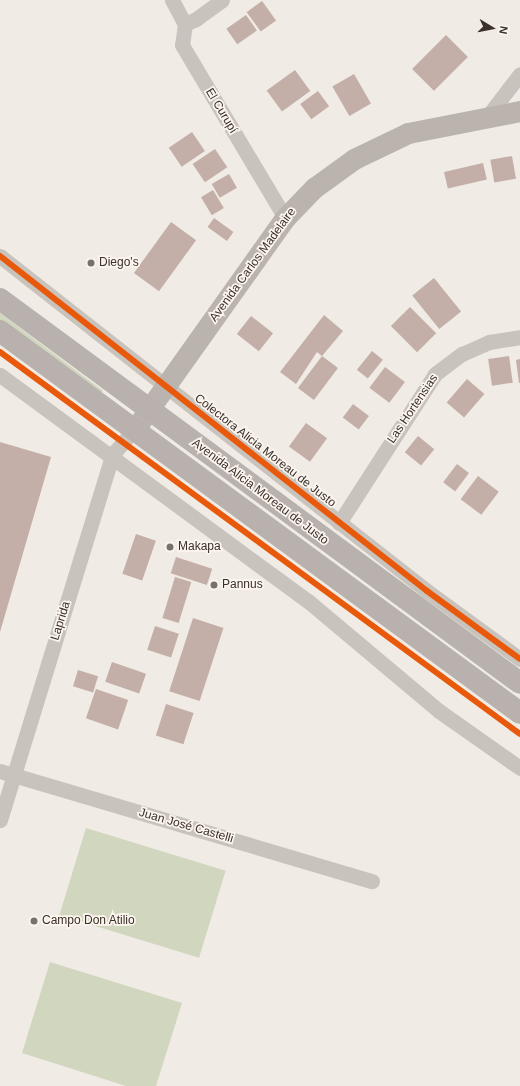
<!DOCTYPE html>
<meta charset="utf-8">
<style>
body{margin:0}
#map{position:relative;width:520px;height:1086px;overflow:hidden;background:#f0ebe5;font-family:Arial,sans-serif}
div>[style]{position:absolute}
.green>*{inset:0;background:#d1d6bf;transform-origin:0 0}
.building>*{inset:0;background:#c3afa7;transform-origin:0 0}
.minor>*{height:15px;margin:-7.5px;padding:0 7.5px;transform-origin:7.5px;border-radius:7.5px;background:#c9c3be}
.secondary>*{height:21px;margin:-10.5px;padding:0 10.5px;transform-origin:10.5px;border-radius:10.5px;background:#bab3ae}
.primary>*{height:22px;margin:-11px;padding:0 11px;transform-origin:11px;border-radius:11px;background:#b8b1ad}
.cycleway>*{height:6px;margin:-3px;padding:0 3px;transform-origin:3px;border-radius:3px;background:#e8590c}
.dots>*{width:11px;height:11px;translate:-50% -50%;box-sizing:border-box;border:2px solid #fbf5ee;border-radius:50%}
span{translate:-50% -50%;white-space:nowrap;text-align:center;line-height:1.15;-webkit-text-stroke:3.5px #fbf5ee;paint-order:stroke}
.street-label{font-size:12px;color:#3b302b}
.poi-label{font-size:12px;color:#3b302b}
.left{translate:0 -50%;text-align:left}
.north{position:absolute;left:472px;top:8px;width:40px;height:40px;-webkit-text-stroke:3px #fbf5ee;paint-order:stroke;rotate:100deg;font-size:11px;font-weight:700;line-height:16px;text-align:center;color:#3b302b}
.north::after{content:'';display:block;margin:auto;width:14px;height:18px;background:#3b302b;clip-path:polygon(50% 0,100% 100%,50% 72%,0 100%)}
</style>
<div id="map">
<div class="green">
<div style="left:0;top:313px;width:129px;height:8px;rotate:37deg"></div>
<div style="left:86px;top:828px;width:146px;height:91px;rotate:17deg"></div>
<div style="clip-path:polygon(50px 962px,182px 1003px,156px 1086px,126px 1086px,22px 1053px)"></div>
</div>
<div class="building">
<div style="left:262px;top:1px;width:24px;height:19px;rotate:54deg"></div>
<div style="left:246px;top:15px;width:19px;height:24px;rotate:55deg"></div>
<div style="left:446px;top:35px;width:31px;height:48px;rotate:45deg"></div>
<div style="left:295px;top:70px;width:26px;height:35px;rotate:54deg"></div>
<div style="left:354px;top:74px;width:34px;height:25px;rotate:60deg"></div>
<div style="left:318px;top:91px;width:19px;height:22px;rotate:54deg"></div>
<div style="left:192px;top:132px;width:23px;height:28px;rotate:56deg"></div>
<div style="left:215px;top:149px;width:22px;height:27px;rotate:56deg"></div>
<div style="left:512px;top:156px;width:23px;height:22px;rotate:80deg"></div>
<div style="left:483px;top:163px;width:17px;height:40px;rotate:77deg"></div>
<div style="left:229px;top:174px;width:16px;height:20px;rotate:60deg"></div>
<div style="left:213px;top:190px;width:21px;height:14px;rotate:59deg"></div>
<div style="left:214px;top:218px;width:24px;height:11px;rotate:36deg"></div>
<div style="left:171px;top:222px;width:31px;height:63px;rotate:36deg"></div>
<div style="left:434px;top:278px;width:43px;height:28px;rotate:51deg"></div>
<div style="left:410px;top:307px;width:37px;height:27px;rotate:45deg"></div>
<div style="clip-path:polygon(324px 315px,343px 331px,322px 356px,317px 352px,296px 384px,280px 372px)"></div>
<div style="left:251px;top:316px;width:28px;height:23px;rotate:38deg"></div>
<div style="left:372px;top:351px;width:14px;height:24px;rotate:39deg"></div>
<div style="left:322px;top:356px;width:20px;height:40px;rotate:37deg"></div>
<div style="left:509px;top:356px;width:27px;height:21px;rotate:82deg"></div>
<div style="clip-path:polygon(520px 359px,520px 383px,519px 383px,516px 360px)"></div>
<div style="left:385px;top:367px;width:25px;height:26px;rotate:37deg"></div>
<div style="left:467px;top:379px;width:23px;height:31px;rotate:41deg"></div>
<div style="left:353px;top:404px;width:20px;height:17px;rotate:37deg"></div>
<div style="left:306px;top:423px;width:26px;height:29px;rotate:36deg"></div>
<div style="left:418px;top:436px;width:21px;height:21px;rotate:39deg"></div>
<div style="clip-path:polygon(0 442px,51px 457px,0 632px)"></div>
<div style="left:457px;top:464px;width:15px;height:23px;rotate:37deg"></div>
<div style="left:478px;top:476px;width:26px;height:29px;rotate:37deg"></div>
<div style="left:136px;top:534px;width:21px;height:42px;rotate:19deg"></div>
<div style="left:176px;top:557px;width:38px;height:17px;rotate:18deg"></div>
<div style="left:175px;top:577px;width:17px;height:43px;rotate:17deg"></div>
<div style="left:193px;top:618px;width:32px;height:77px;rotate:18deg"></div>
<div style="left:155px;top:626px;width:25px;height:25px;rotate:18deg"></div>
<div style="left:112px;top:662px;width:36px;height:21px;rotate:19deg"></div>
<div style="left:78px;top:670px;width:21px;height:17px;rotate:17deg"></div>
<div style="left:96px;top:689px;width:34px;height:31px;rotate:19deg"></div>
<div style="left:166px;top:704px;width:29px;height:33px;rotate:18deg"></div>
</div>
<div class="minor">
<div style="left:172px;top:0;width:27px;rotate:62deg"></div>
<div style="left:185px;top:24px;width:21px;rotate:98deg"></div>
<div style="left:182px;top:45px;width:201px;rotate:59.2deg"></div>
<div style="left:185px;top:24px;width:12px;rotate:-24deg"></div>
<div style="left:196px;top:19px;width:32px;rotate:-36deg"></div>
<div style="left:487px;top:117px;width:54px;rotate:-52.5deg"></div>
<div style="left:0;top:256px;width:543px;rotate:38.12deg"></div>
<div style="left:427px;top:591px;width:115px;rotate:36.2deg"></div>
<div style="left:0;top:375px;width:382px;rotate:36.3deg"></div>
<div style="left:308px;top:601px;width:171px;rotate:40deg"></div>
<div style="left:439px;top:711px;width:99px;rotate:35.1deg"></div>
<div style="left:339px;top:523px;width:177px;rotate:-57.2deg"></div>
<div style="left:435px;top:374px;width:34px;rotate:-37deg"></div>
<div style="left:462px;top:354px;width:30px;rotate:-24deg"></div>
<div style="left:489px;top:342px;width:31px;rotate:-9deg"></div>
<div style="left:0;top:771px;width:388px;rotate:16.5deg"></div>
<div style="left:0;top:820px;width:382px;rotate:-72.9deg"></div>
<div style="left:112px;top:455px;width:35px;rotate:-49deg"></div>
</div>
<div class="secondary">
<div style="left:135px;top:429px;width:259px;rotate:-54.6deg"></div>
<div style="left:285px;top:218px;width:42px;rotate:-46deg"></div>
<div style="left:314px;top:188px;width:49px;rotate:-35.9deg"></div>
<div style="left:354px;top:159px;width:60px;rotate:-25.7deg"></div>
<div style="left:408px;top:133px;width:114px;rotate:-11.1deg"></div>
</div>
<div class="primary">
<div style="left:0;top:299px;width:646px;rotate:36.44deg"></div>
<div style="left:0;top:331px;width:645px;rotate:36.3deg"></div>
</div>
<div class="cycleway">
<div style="left:0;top:256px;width:543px;rotate:38.12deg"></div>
<div style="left:427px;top:591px;width:115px;rotate:36.2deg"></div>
<div style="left:0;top:352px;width:645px;rotate:36.3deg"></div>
</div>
<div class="dots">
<div style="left:91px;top:263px;background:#7a716c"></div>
<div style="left:170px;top:547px;background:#7a716c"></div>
<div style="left:214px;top:585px;background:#7a716c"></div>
<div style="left:34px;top:921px;background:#7a716c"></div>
</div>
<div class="street-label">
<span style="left:221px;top:111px;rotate:59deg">El Curupí</span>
<span style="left:253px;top:265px;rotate:-54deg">Avenida Carlos Madelaire</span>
<span style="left:413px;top:409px;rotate:-56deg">Las Hortensias</span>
<span style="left:265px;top:451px;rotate:38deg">Colectora Alicia Moreau de Justo</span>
<span style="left:260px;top:492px;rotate:37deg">Avenida Alicia Moreau de Justo</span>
<span style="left:61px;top:621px;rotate:-73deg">Laprida</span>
<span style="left:186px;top:826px;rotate:16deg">Juan José Castelli</span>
</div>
<div class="poi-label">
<span class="left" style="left:99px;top:263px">Diego's</span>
<span class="left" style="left:178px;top:547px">Makapa</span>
<span class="left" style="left:222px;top:585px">Pannus</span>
<span class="left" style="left:42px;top:921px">Campo Don Atilio</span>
</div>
<div class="north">N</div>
</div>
